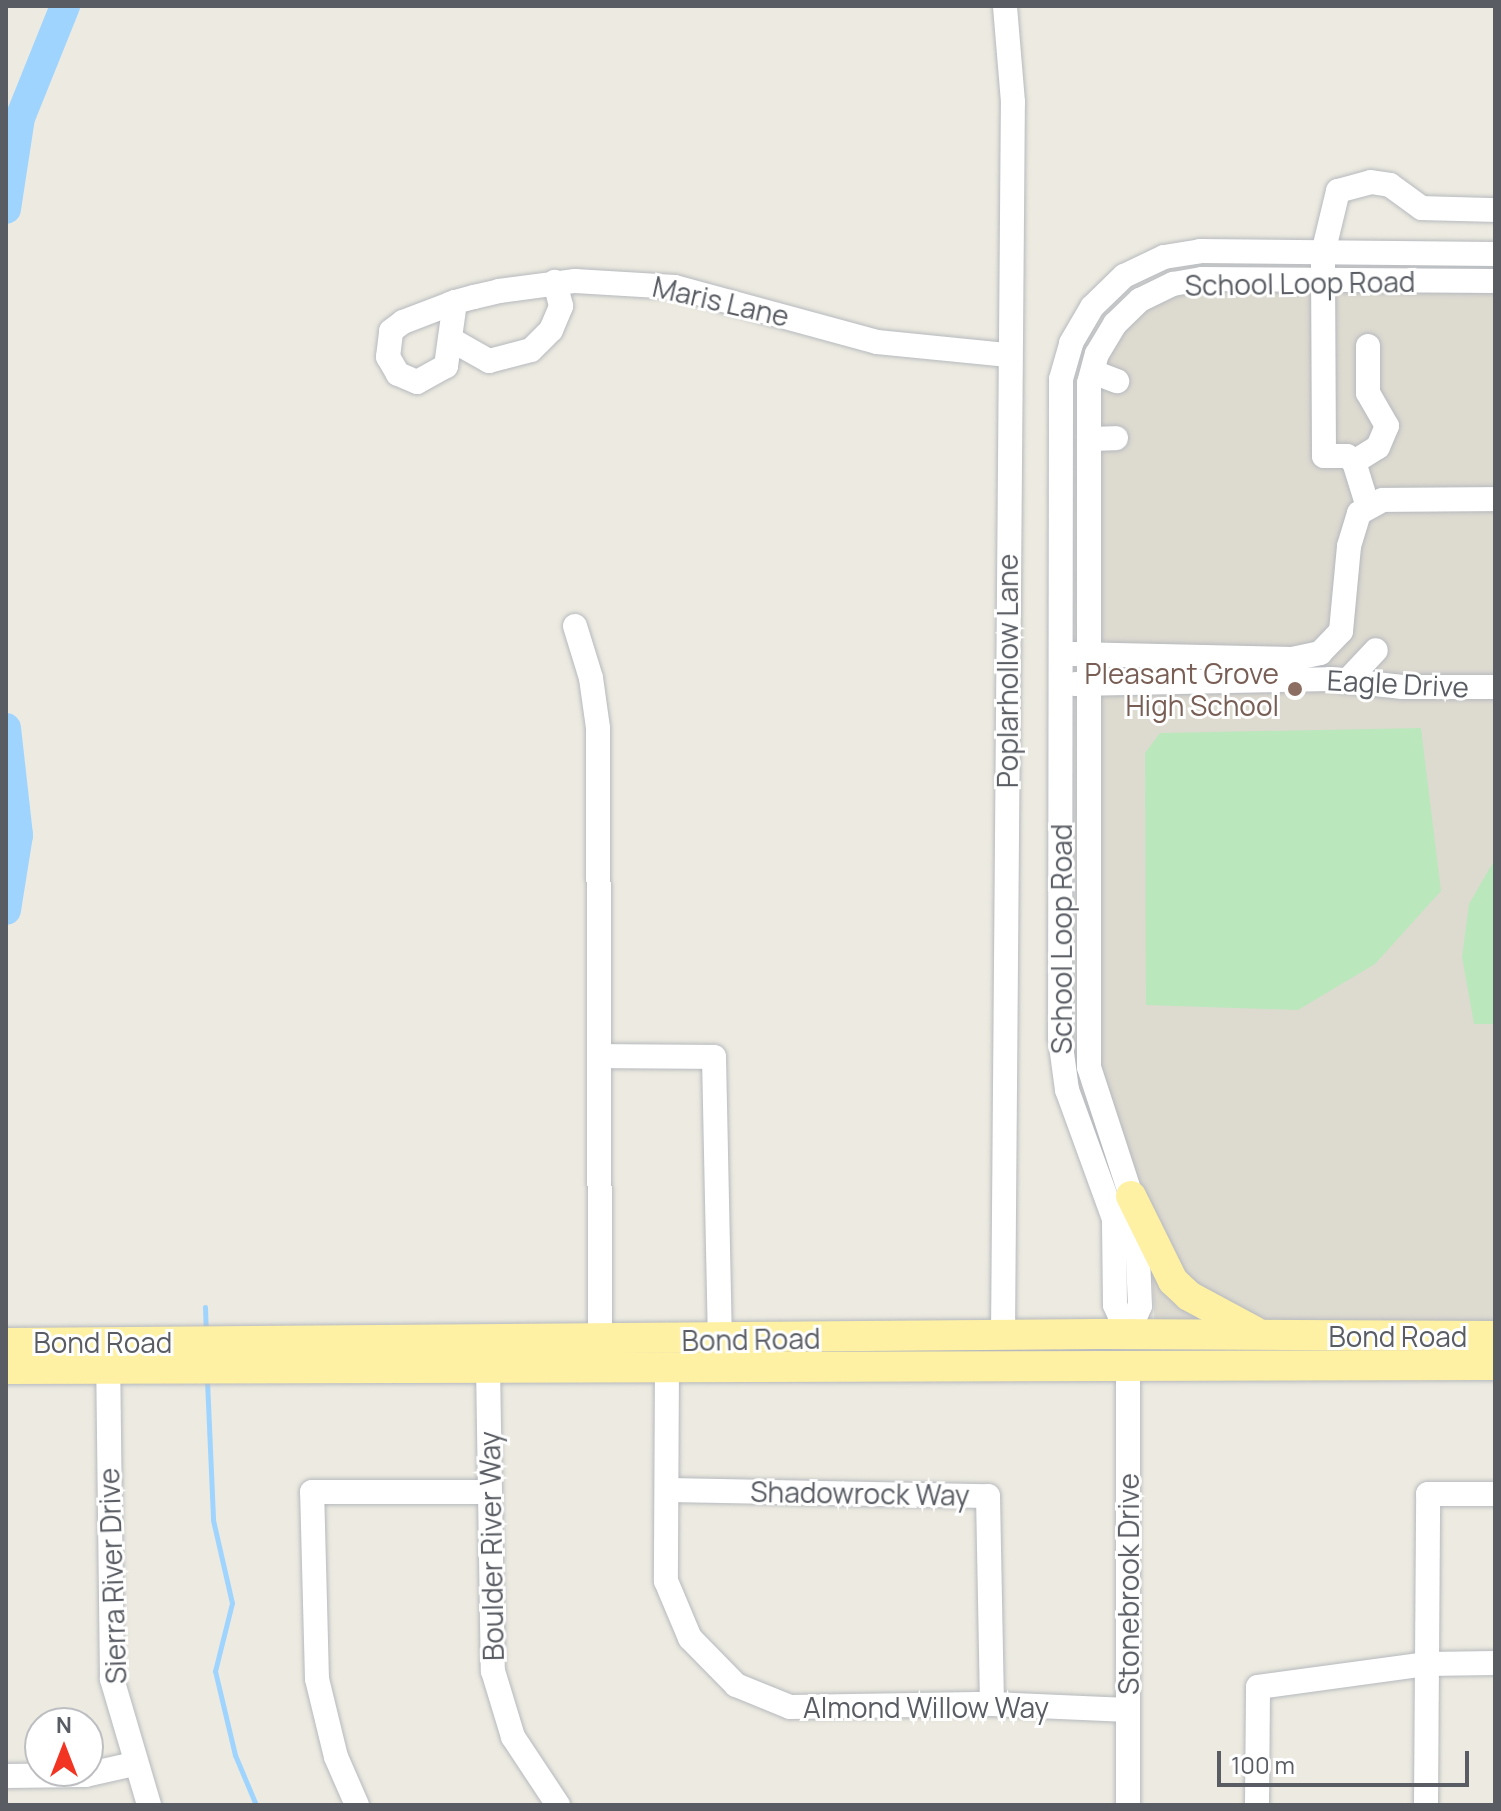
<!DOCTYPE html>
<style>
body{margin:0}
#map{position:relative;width:1501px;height:1811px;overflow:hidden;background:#edebe1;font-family:Manrope,sans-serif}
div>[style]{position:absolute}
.education>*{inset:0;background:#dddad0}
.green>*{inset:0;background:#bbe7bc}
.stream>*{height:5px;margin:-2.5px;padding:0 2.5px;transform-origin:2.5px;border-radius:2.5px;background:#9fd4ff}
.river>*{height:30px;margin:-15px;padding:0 15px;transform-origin:15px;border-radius:15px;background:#9fd4ff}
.roads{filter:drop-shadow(0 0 2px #b6b9be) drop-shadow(0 0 2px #b6b9be)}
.minor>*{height:24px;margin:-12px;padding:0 12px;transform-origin:12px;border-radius:12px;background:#fff}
.major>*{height:30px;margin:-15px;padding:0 15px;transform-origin:15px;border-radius:15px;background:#fff1a4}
.dots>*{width:22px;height:22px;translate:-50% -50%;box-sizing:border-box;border:4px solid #fff;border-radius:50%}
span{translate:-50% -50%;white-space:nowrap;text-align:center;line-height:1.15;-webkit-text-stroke:6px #fff;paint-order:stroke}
.street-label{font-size:28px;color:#595d63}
.education-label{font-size:28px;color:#785e54}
.right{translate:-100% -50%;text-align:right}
.frame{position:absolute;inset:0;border:8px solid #595d63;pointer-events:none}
.north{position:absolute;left:24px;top:1707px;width:80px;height:80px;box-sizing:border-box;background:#fff;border:2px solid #bdbec1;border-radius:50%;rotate:0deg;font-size:22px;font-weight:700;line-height:32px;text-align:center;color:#595d63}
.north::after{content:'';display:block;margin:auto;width:28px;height:36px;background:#f23422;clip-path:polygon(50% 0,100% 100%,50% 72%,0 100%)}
.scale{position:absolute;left:1217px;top:1751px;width:252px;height:36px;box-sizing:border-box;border:4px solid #595d63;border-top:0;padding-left:10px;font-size:24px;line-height:28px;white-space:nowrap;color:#595d63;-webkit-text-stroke:6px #fff;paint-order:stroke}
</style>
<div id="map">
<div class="education">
<div style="clip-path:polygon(1173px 286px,1495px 287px,1495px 1329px,1155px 1331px,1150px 1224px,1098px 1089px,1098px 361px,1122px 318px)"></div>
</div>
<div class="green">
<div style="clip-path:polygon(1421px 728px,1441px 891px,1375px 964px,1298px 1010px,1146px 1005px,1145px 753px,1160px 733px)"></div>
<div style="clip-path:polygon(1495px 859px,1495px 1024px,1474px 1024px,1462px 957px,1469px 904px)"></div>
</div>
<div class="stream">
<div style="left:205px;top:1307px;width:23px;rotate:88deg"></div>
<div style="left:207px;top:1380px;width:140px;rotate:87.5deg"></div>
<div style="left:213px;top:1520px;width:85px;rotate:77.1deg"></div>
<div style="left:232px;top:1603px;width:70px;rotate:104deg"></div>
<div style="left:215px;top:1671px;width:86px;rotate:76.6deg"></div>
<div style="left:235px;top:1755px;width:54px;rotate:67.2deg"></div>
</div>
<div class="river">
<div style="left:6px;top:209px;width:92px;rotate:-81.3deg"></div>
<div style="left:20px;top:118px;width:121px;rotate:-68.1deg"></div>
<div style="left:6px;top:728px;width:108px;rotate:83.6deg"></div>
<div style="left:18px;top:835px;width:76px;rotate:99.1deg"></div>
</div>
<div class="roads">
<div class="minor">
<div style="left:455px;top:302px;width:65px;rotate:98deg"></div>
<div style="left:446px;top:366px;width:33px;rotate:151deg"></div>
<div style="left:417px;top:382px;width:21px;rotate:-157deg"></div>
<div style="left:398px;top:374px;width:20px;rotate:-120deg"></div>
<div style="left:388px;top:357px;width:26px;rotate:-83deg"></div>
<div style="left:391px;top:331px;width:15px;rotate:-37deg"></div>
<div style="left:403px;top:322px;width:50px;rotate:-21deg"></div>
<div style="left:450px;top:304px;width:5px;rotate:-22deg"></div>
<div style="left:455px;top:302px;width:20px;rotate:-15deg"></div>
<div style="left:474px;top:297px;width:26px;rotate:-13deg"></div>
<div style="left:499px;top:291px;width:77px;rotate:-7.5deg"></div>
<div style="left:575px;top:281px;width:100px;rotate:3.4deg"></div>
<div style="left:675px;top:287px;width:209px;rotate:15.2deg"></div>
<div style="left:877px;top:342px;width:132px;rotate:5.7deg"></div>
<div style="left:450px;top:339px;width:45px;rotate:29.4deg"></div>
<div style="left:489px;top:361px;width:43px;rotate:-14.7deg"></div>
<div style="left:531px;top:350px;width:28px;rotate:-45deg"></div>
<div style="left:551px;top:330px;width:26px;rotate:-67deg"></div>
<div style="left:561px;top:306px;width:25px;rotate:-104deg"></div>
<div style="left:1093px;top:372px;width:26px;rotate:21deg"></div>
<div style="left:1089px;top:439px;width:27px;rotate:-2deg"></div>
<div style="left:1354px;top:462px;width:28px;rotate:-32deg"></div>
<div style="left:1378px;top:447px;width:23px;rotate:-67deg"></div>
<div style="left:1387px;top:426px;width:38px;rotate:-120deg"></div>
<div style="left:1368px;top:393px;width:47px;rotate:-90deg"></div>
<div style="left:1368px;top:507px;width:47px;rotate:-107.3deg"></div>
<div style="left:1354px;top:462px;width:9px;rotate:-139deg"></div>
<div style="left:1347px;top:456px;width:23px;rotate:180deg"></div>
<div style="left:1324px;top:456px;width:203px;rotate:-90.3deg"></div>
<div style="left:1323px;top:253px;width:64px;rotate:-76.4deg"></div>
<div style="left:1338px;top:191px;width:34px;rotate:-15deg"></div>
<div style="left:1371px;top:182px;width:19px;rotate:9deg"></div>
<div style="left:1390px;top:185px;width:39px;rotate:36deg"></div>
<div style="left:1422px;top:208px;width:73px;rotate:1.6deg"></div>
<div style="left:575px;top:626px;width:54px;rotate:72.9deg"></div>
<div style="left:591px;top:678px;width:50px;rotate:82deg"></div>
<div style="left:598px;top:728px;width:613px;rotate:89.81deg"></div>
<div style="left:1073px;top:654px;width:219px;rotate:1.3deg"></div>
<div style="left:1292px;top:659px;width:29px;rotate:-12deg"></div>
<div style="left:1320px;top:653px;width:30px;rotate:-46deg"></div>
<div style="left:1341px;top:631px;width:85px;rotate:-84.6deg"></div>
<div style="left:1349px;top:546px;width:34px;rotate:-73deg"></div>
<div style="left:1359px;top:513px;width:26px;rotate:-29deg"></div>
<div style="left:1382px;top:500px;width:113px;rotate:-0.5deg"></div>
<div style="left:1347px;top:681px;width:42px;rotate:-46.9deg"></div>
<div style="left:1076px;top:684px;width:254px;rotate:-1.1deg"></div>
<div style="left:1330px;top:679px;width:73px;rotate:6.3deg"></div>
<div style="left:1403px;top:687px;width:92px"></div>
<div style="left:600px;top:1056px;width:114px;rotate:0.5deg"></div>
<div style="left:714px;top:1057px;width:283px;rotate:88.8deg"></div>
<div style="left:1128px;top:1334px;width:32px;rotate:-114deg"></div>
<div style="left:1115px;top:1305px;width:86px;rotate:-90.7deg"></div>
<div style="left:1114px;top:1219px;width:137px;rotate:-110deg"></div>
<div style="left:1067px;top:1090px;width:52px;rotate:-97.7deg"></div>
<div style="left:1060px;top:1038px;width:659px;rotate:-89.91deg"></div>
<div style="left:1061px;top:379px;width:37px;rotate:-74deg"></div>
<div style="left:1071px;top:343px;width:42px;rotate:-59.7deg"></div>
<div style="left:1092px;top:307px;width:45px;rotate:-44.1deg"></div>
<div style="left:1124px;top:276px;width:44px;rotate:-25.4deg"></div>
<div style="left:1164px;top:257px;width:36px;rotate:-9deg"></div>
<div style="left:1200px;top:251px;width:295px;rotate:0.6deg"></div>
<div style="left:1128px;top:1334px;width:30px;rotate:-67deg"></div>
<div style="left:1140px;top:1306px;width:95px;rotate:-92.4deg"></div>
<div style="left:1136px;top:1211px;width:151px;rotate:-108.1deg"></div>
<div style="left:1089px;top:1067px;width:684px;rotate:-90deg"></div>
<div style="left:1089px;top:383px;width:30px;rotate:-75deg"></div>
<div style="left:1097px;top:354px;width:35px;rotate:-59deg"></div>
<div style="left:1115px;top:324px;width:35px;rotate:-44deg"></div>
<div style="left:1140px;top:300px;width:37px;rotate:-26deg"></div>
<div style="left:1173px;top:284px;width:29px;rotate:-10deg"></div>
<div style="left:1202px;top:279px;width:293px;rotate:0.4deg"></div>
<div style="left:1003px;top:1336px;width:1234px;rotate:-89.54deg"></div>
<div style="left:1013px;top:102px;width:96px;rotate:-94.8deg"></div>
<div style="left:108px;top:1352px;width:327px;rotate:89.3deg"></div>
<div style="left:112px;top:1679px;width:131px;rotate:73.6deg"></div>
<div style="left:1128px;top:1363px;width:442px;rotate:90deg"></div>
<div style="left:488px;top:1365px;width:306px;rotate:89.1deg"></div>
<div style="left:493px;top:1671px;width:69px;rotate:73.1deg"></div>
<div style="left:513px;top:1737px;width:82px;rotate:56.5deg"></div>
<div style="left:667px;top:1365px;width:216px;rotate:90.3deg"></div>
<div style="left:666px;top:1581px;width:62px;rotate:67.2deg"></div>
<div style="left:690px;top:1638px;width:66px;rotate:45.6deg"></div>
<div style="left:736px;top:1685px;width:58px;rotate:22.2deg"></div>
<div style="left:790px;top:1707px;width:202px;rotate:-0.9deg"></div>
<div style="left:992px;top:1704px;width:136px;rotate:2.5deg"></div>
<div style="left:668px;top:1490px;width:320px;rotate:1.1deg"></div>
<div style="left:988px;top:1496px;width:208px;rotate:88.9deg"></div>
<div style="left:6px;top:1776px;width:79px;rotate:-0.7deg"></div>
<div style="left:85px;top:1775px;width:50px;rotate:-12.7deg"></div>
<div style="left:357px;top:1805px;width:52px;rotate:-113.6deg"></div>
<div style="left:336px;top:1757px;width:80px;rotate:-103.7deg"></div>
<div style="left:317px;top:1679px;width:187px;rotate:-91.5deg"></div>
<div style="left:312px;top:1492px;width:177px"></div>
<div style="left:1257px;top:1805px;width:118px;rotate:-89.5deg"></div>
<div style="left:1258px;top:1687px;width:171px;rotate:-7.8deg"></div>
<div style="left:1427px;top:1664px;width:68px;rotate:-0.8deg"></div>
<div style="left:1426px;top:1805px;width:311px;rotate:-89.6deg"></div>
<div style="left:1428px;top:1494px;width:67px"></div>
</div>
<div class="major">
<div style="left:1131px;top:1196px;width:95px;rotate:63.7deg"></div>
<div style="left:1173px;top:1281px;width:22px;rotate:43deg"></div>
<div style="left:1189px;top:1296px;width:74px;rotate:28.3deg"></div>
<div style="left:6px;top:1343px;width:1093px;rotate:-0.47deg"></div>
<div style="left:1099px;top:1334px;width:396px;rotate:0.3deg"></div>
<div style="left:6px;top:1369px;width:1489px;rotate:-0.15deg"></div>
</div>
</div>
<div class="dots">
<div style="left:1295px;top:689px;background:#8d6e63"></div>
</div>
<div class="street-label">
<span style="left:1300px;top:283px;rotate:-1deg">School Loop Road</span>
<span style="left:721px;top:301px;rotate:13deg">Maris Lane</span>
<span style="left:1007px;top:671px;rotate:-90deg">Poplarhollow Lane</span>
<span style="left:1398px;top:683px;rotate:3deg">Eagle Drive</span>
<span style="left:1061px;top:939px;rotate:-90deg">School Loop Road</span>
<span style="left:1398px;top:1336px">Bond Road</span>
<span style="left:751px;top:1339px;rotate:-1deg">Bond Road</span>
<span style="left:103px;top:1342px">Bond Road</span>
<span style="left:860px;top:1493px;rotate:1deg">Shadowrock Way</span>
<span style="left:491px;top:1546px;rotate:-91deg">Boulder River Way</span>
<span style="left:112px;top:1576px;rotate:-92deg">Sierra River Drive</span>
<span style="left:1128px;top:1584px;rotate:-90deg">Stonebrook Drive</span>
<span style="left:926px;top:1707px">Almond Willow Way</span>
</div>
<div class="education-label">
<span class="right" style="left:1279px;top:689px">Pleasant Grove<br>High School</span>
</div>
<div class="frame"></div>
<div class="north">N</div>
<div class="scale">100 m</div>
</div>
